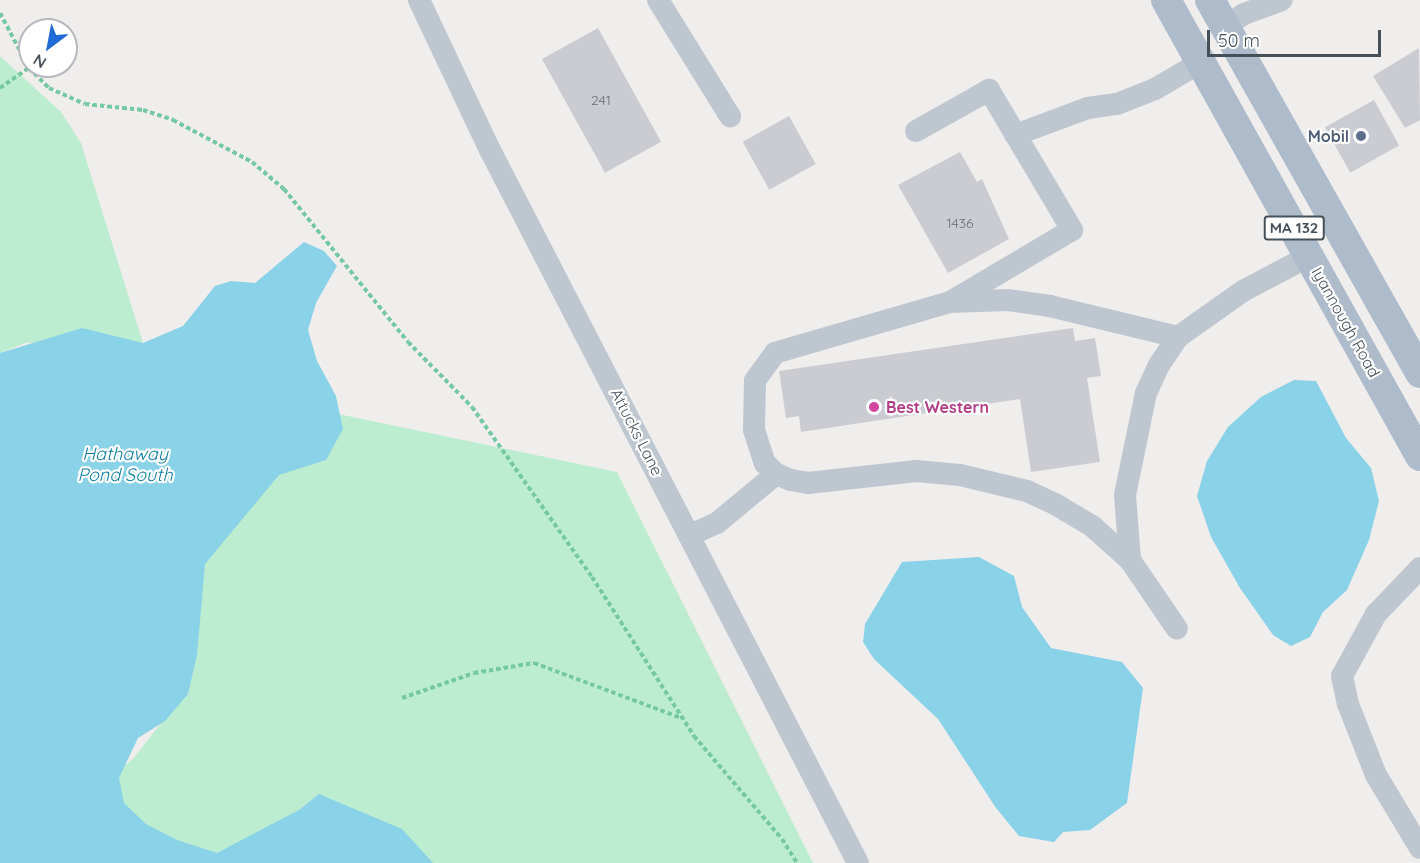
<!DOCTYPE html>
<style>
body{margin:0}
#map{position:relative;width:1420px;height:863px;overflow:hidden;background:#f0eded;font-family:Quicksand,sans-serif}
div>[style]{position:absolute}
.green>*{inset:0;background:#bcedd0}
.water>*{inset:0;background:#8ad2e8}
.building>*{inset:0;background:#caccd2;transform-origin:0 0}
.path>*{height:4px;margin-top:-2px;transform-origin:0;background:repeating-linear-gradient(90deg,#75c9a2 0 4.5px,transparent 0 7.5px)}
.minor>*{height:22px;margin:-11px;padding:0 11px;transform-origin:11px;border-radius:11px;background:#bec7cf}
.major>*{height:30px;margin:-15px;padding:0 15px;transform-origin:15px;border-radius:15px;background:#adbbcb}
.dots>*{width:16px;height:16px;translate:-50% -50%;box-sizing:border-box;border:3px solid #fff;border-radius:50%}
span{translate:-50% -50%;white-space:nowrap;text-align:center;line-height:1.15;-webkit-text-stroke:4.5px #fff;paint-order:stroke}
.number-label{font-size:14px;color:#676f77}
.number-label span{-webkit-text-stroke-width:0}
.shield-label span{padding:2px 4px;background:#fff;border:2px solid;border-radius:4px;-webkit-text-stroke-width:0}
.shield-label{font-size:15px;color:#465059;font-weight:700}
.service-label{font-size:16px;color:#4e5e75;font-weight:700}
.right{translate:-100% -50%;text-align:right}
.street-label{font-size:16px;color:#465059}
.hotel-label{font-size:16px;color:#b23c85;font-weight:700}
.left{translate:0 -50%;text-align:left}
.water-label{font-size:18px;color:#117fa1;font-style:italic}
.north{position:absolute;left:18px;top:18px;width:60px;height:60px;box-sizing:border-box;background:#fff;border:2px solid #b5b9bd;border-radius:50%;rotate:212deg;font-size:16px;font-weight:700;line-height:24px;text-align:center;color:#465059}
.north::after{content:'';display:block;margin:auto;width:21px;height:27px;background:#1f6ad7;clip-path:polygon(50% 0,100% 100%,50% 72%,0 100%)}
.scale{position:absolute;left:1207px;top:30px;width:174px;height:27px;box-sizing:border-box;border:3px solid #465059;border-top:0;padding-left:8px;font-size:18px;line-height:21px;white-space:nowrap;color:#465059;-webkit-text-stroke:4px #fff;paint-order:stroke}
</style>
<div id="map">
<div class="green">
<div style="clip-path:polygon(0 56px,61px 112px,81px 143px,143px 343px,117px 338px,25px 343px,0 353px)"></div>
<div style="clip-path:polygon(319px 410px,617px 472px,813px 863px,184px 863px,95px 789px,133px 759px,178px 701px,199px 574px,221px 528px)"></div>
</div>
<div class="water">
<div style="clip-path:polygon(304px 242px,324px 251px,337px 266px,316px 303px,308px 330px,317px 361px,336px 396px,343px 429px,326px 460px,279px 475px,205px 564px,197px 655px,188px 694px,165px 721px,138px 738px,119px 778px,124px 803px,146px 824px,177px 840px,217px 853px,299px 810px,319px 794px,402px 829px,433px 863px,0 863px,0 353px,82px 328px,143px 343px,183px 326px,215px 286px,231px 281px,255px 283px)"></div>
<div style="clip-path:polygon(1294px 380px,1316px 381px,1346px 438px,1371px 468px,1379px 501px,1369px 540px,1347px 590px,1323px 612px,1310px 637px,1291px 646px,1273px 635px,1240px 588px,1211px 537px,1197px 496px,1207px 461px,1228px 427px,1261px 397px)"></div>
<div style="clip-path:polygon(979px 557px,1014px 576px,1022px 607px,1051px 648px,1122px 662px,1143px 688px,1127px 803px,1090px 830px,1063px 832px,1054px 842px,1019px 836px,996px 808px,938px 719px,874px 659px,863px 642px,865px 624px,902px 562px)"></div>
</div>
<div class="building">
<div style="left:598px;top:28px;width:130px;height:64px;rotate:61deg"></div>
<div style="clip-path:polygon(1419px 48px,1420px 120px,1405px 128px,1373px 76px)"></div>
<div style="left:1374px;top:100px;width:52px;height:56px;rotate:61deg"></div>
<div style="left:789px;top:116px;width:55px;height:53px;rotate:61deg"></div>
<div style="clip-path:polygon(960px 152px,977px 182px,982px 179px,1009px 239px,948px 273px,898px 185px)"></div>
<div style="clip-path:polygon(1073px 328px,1075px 341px,1095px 338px,1101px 376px,1087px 378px,1100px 462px,1031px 472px,1020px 399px,801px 432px,799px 416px,786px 418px,779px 371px)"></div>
</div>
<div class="path">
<div style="left:0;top:13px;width:62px;rotate:62.2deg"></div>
<div style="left:29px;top:68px;width:28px;rotate:45deg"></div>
<div style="left:49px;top:88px;width:39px;rotate:24deg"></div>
<div style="left:85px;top:104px;width:58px;rotate:5.9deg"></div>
<div style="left:143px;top:110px;width:32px;rotate:18deg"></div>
<div style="left:173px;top:120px;width:89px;rotate:28deg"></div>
<div style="left:252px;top:162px;width:42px;rotate:40.2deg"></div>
<div style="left:284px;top:189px;width:197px;rotate:51deg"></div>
<div style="left:408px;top:342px;width:91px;rotate:45.4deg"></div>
<div style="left:472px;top:407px;width:208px;rotate:54.8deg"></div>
<div style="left:592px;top:577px;width:189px;rotate:57.3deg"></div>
<div style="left:694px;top:736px;width:135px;rotate:49.5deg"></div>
<div style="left:782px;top:839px;width:28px;rotate:58deg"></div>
<div style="left:0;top:88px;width:35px;rotate:-35deg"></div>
<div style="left:402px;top:698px;width:76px;rotate:-19.1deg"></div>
<div style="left:474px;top:673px;width:61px;rotate:-9.5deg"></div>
<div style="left:534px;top:663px;width:157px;rotate:20.5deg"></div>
</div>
<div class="minor">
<div style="left:419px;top:0;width:166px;rotate:64.7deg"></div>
<div style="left:490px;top:150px;width:802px;rotate:62.7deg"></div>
<div style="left:658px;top:0;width:137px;rotate:58.2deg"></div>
<div style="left:1225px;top:26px;width:22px;rotate:-32deg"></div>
<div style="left:1244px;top:14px;width:40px;rotate:-20.2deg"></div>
<div style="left:916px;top:131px;width:84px;rotate:-29.3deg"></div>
<div style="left:989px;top:90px;width:163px;rotate:59.3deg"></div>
<div style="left:1072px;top:230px;width:139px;rotate:149.4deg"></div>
<div style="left:1015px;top:135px;width:78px;rotate:-20.3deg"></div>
<div style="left:1088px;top:108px;width:29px;rotate:-8deg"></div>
<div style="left:1117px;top:104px;width:41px;rotate:-21.5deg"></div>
<div style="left:1155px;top:89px;width:53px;rotate:-30.4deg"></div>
<div style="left:1178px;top:337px;width:132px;rotate:-166.4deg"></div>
<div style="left:1050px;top:306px;width:42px;rotate:-171.9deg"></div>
<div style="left:1008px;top:300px;width:58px;rotate:178deg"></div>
<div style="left:950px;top:302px;width:182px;rotate:163.8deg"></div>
<div style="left:775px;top:353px;width:34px;rotate:126deg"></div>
<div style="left:755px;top:381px;width:49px;rotate:91.2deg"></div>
<div style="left:754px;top:430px;width:35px;rotate:72deg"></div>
<div style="left:765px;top:463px;width:16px;rotate:45deg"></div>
<div style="left:776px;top:474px;width:16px;rotate:22deg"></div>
<div style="left:791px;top:480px;width:17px;rotate:10deg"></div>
<div style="left:808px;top:483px;width:109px;rotate:-6.3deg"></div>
<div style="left:916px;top:471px;width:44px;rotate:5.2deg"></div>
<div style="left:960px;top:475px;width:69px;rotate:13.4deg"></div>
<div style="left:1027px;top:491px;width:31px;rotate:25deg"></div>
<div style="left:1055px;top:504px;width:43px;rotate:30.7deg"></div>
<div style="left:1092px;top:526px;width:51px;rotate:41.8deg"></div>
<div style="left:1130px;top:560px;width:65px;rotate:-94.4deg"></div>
<div style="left:1125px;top:495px;width:104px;rotate:-78.4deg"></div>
<div style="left:1146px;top:393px;width:31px;rotate:-65deg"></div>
<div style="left:1159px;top:365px;width:34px;rotate:-56deg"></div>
<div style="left:1178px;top:337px;width:80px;rotate:-35.3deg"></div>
<div style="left:1243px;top:291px;width:75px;rotate:-27.9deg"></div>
<div style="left:690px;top:535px;width:30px;rotate:-24deg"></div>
<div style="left:717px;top:523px;width:77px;rotate:-39.7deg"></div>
<div style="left:1130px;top:560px;width:83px;rotate:55.7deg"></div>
<div style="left:1420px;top:568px;width:64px;rotate:133.7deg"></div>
<div style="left:1376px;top:614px;width:71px;rotate:118.7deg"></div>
<div style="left:1342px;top:676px;width:29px;rotate:78deg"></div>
<div style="left:1348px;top:704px;width:76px;rotate:68.5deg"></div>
<div style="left:1376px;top:775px;width:85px;rotate:58.9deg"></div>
</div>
<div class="major">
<div style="left:1166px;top:0;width:522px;rotate:60.88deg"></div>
<div style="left:1210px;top:0;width:428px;rotate:60.6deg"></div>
</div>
<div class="dots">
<div style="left:1361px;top:136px;background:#5c6f8a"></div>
<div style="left:874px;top:407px;background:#d1479c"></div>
</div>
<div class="number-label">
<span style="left:601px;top:100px">241</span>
<span style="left:960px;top:223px">1436</span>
</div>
<div class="shield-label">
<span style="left:1294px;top:228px">MA 132</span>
</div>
<div class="service-label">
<span class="right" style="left:1349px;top:136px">Mobil</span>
</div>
<div class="street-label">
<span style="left:1346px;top:322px;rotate:61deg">Iyannough Road</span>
<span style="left:637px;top:432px;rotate:63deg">Attucks Lane</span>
</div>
<div class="hotel-label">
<span class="left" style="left:886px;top:407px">Best Western</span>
</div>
<div class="water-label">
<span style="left:125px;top:465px">Hathaway<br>Pond South</span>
</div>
<div class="north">N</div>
<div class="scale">50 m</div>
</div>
